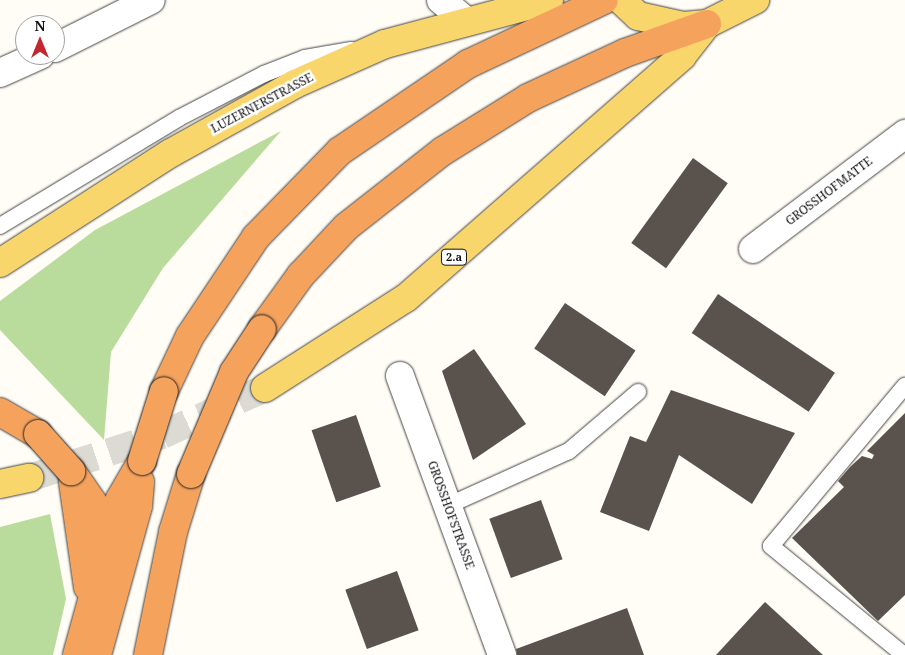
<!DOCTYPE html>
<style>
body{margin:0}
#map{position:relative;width:905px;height:655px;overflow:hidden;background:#fffdf5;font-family:"Noto Serif",serif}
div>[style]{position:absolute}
.forest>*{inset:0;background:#b9dc9c}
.building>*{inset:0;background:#5a524d;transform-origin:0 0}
.primary-tunnel>*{height:28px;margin-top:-14px;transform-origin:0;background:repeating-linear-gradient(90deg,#dbdad3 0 28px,transparent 0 42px)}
.roads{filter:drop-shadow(0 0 1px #444) drop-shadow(0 0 1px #444)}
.lane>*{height:16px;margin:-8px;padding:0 8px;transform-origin:8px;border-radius:8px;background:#fff}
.street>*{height:28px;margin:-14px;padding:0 14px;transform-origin:14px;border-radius:14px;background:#fff}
.primary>*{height:28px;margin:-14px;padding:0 14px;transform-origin:14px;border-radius:14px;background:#f9d66b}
.highway>*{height:28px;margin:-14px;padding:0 14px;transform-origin:14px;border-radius:14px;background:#f5a25d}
.bridges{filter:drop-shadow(0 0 1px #222) drop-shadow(0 0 1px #222)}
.highway-bridge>*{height:28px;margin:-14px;padding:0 14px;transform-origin:14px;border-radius:14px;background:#f5a25d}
span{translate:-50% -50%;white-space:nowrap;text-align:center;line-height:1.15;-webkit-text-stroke:5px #fff;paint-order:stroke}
.shield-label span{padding:1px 4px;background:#fff;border:1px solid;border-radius:4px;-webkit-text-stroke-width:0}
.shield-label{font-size:11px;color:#111;font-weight:700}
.street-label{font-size:12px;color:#111}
.north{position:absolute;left:15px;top:15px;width:50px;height:50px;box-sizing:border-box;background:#fff;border:1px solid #a0a0a0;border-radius:50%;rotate:0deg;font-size:14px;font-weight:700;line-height:20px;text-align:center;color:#111}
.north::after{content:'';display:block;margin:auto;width:18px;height:22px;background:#c4262e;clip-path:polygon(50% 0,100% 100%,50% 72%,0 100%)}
</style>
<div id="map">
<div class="forest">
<div style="clip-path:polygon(281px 131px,163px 268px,111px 352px,104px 440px,0 330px,0 301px,95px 230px)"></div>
<div style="clip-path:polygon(50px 514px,66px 599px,53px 655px,0 655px,0 527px)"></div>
</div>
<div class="building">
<div style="left:693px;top:158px;width:43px;height:105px;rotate:36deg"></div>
<div style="left:718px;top:294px;width:141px;height:47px;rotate:34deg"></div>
<div style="left:565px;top:303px;width:85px;height:55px;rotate:34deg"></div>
<div style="clip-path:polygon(474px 349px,526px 424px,473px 460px,442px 371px)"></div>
<div style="clip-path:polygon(671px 390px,795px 433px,752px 504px,679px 455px,649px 531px,600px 512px,630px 436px,646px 442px)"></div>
<div style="clip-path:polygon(905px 413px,905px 595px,878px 621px,792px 538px,844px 487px,838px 481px,850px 467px,862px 456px,872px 459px,874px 455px,867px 451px)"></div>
<div style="left:356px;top:415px;width:76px;height:47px;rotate:71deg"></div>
<div style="left:541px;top:500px;width:63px;height:55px;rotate:70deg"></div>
<div style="left:397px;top:571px;width:63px;height:55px;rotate:70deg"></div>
<div style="clip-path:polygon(765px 602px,823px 655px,716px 655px)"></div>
<div style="clip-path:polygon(627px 608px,644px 655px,517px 655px,516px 649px)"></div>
</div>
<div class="primary-tunnel">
<div style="left:29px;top:478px;width:140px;rotate:-17.9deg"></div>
<div style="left:162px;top:435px;width:113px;rotate:-24.5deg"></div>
</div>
<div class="roads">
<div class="lane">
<div style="left:0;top:226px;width:209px;rotate:-31.1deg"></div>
<div style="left:179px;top:118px;width:96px;rotate:-27.4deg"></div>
<div style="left:264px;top:74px;width:44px;rotate:-21.3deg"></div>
<div style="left:305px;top:58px;width:47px;rotate:-9.9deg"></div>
<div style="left:447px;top:506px;width:134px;rotate:-24.3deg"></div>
<div style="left:569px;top:451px;width:91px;rotate:-40.5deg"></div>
<div style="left:904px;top:655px;width:172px;rotate:-140.7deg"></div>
<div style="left:771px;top:546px;width:209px;rotate:-50.1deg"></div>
</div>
<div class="street">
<div style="left:441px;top:0;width:31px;rotate:40deg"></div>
<div style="left:55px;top:48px;width:107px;rotate:-26.6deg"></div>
<div style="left:0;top:73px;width:44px;rotate:-24.2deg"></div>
<div style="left:753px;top:249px;width:191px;rotate:-37.1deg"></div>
<div style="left:400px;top:376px;width:297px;rotate:69.9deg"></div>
</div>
<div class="primary">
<div style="left:621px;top:0;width:23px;rotate:43deg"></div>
<div style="left:638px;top:16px;width:46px;rotate:12.5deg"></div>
<div style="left:683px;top:26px;width:24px;rotate:-5deg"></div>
<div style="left:707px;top:24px;width:54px;rotate:-26.6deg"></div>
<div style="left:0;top:263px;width:203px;rotate:-32.8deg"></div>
<div style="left:171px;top:153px;width:142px;rotate:-29.1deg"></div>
<div style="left:295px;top:84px;width:98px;rotate:-24deg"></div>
<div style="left:385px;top:44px;width:170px;rotate:-15deg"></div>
<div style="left:265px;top:388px;width:167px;rotate:-32.6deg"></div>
<div style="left:406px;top:298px;width:367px;rotate:-41.2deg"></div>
<div style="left:682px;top:56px;width:41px;rotate:-52deg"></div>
<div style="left:0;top:484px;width:30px;rotate:-12deg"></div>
</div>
<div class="highway">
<div style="left:262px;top:329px;width:67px;rotate:-54.2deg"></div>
<div style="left:301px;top:275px;width:66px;rotate:-46.8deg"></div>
<div style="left:346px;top:227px;width:123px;rotate:-38.1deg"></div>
<div style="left:443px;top:151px;width:100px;rotate:-31.9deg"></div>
<div style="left:528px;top:98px;width:107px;rotate:-24.9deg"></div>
<div style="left:625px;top:53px;width:87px;rotate:-19.5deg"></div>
<div style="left:164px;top:391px;width:61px;rotate:-64.7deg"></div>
<div style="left:190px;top:336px;width:119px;rotate:-56.3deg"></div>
<div style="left:256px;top:237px;width:120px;rotate:-45.7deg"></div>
<div style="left:340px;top:151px;width:155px;rotate:-34.2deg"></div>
<div style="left:468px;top:64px;width:150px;rotate:-25.2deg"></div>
<div style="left:0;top:412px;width:44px;rotate:30.1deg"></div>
<div style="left:71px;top:471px;width:44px;rotate:55.2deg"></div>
<div style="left:96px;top:507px;width:40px;rotate:75.6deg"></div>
<div style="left:73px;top:482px;width:106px;rotate:81.9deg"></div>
<div style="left:77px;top:655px;width:162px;rotate:-74.6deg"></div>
<div style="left:120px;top:499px;width:44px;rotate:-59.9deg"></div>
<div style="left:97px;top:655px;width:155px;rotate:-74.6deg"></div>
<div style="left:138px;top:506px;width:24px;rotate:-85deg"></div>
<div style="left:148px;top:655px;width:126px;rotate:-78.5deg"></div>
<div style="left:173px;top:532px;width:61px;rotate:-72.8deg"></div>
</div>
</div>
<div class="bridges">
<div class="highway-bridge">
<div style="left:38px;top:434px;width:50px;rotate:48.3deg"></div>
<div style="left:142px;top:461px;width:73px;rotate:-72.6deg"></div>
<div style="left:191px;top:474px;width:111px;rotate:-67.1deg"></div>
<div style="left:234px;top:372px;width:51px;rotate:-56.9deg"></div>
</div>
</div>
<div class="shield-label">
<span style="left:454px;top:257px">2.a</span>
</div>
<div class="street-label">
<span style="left:262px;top:103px;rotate:-28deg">LUZERNERSTRASSE</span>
<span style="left:829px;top:191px;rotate:-37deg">GROSSHOFMATTE</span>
<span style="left:451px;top:515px;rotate:70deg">GROSSHOFSTRASSE</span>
</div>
<div class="north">N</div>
</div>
